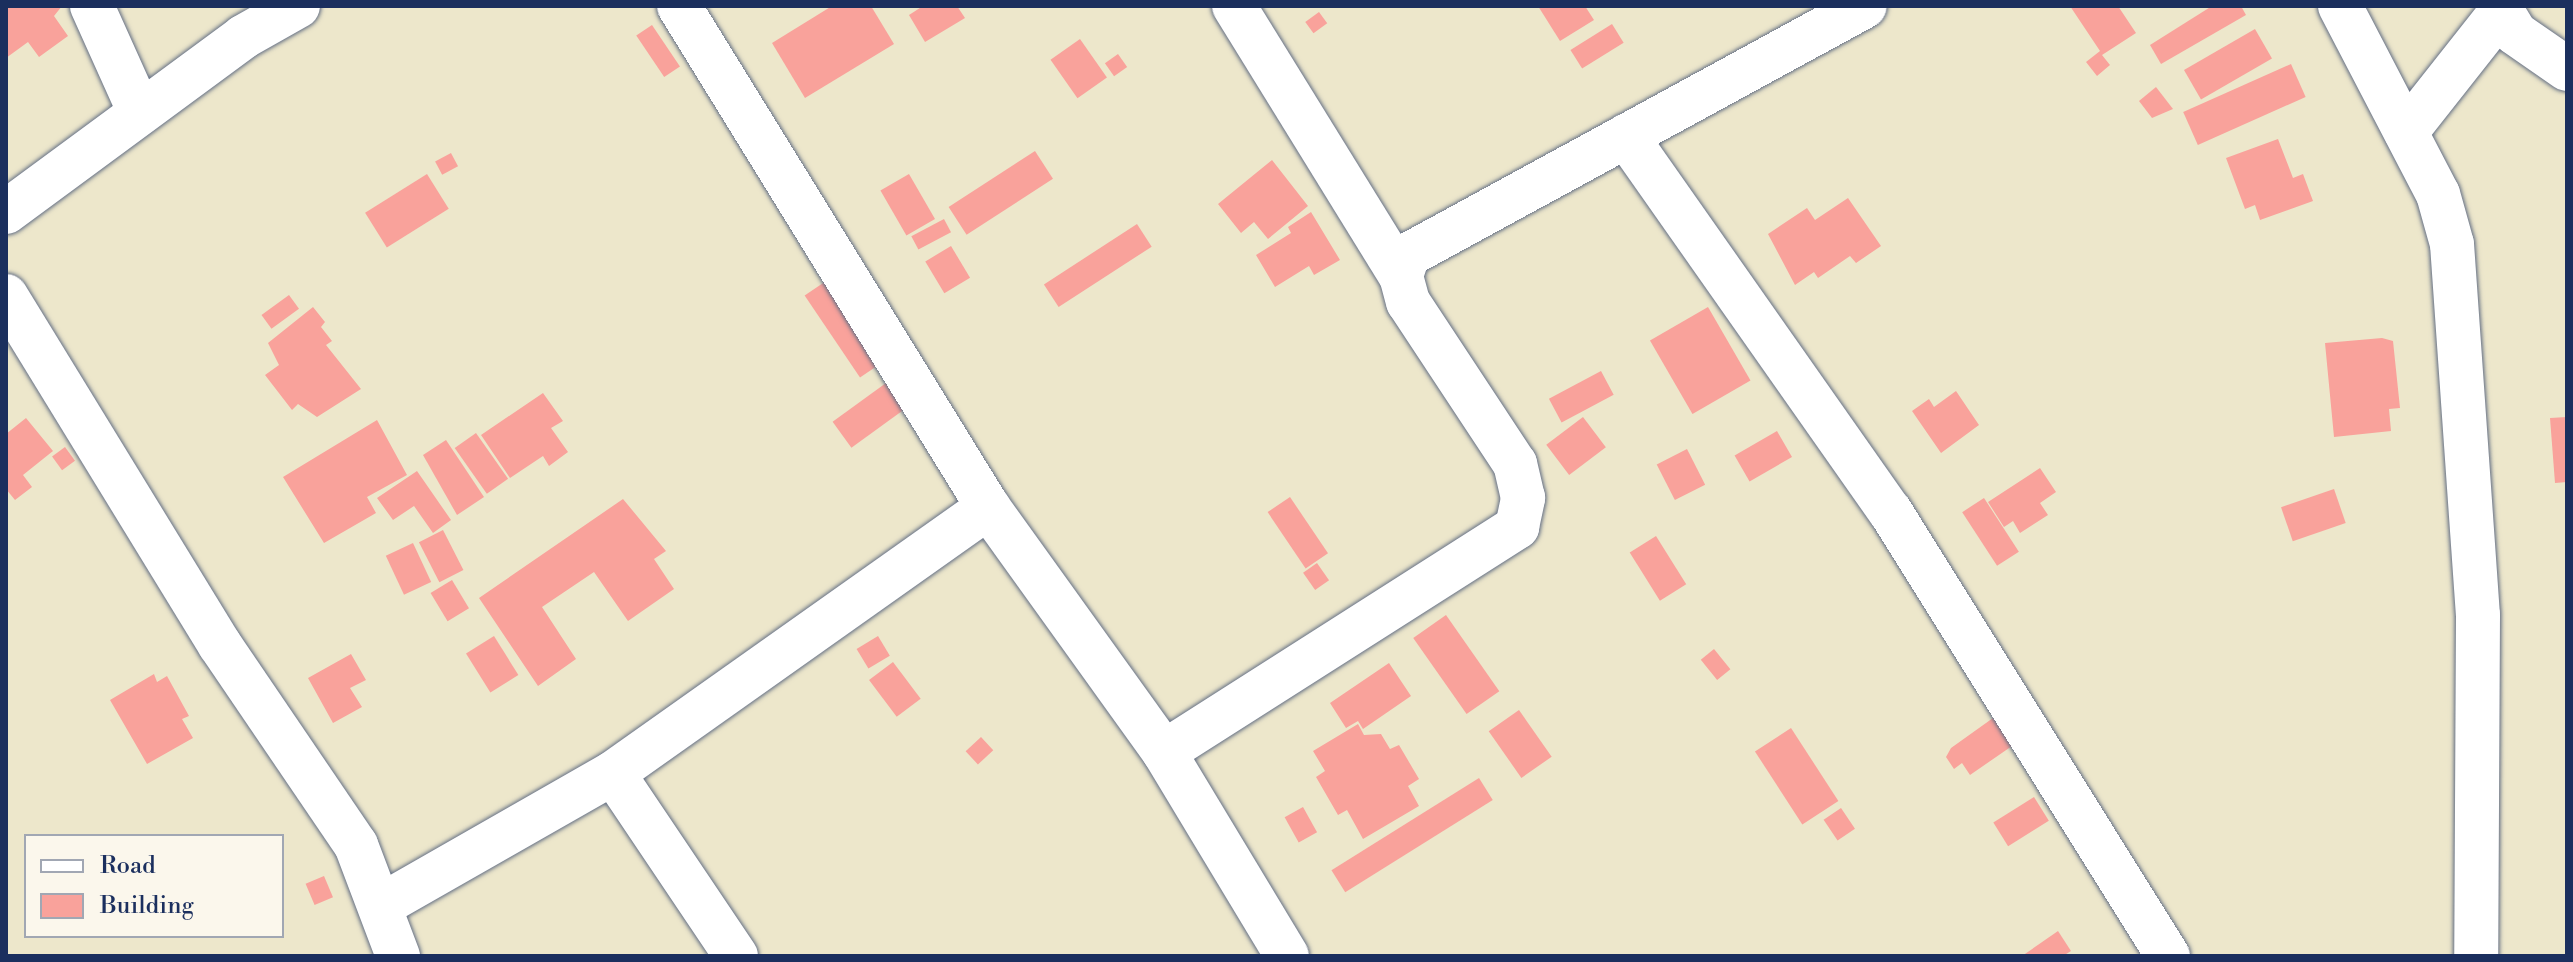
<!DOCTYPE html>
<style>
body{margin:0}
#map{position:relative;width:2573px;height:962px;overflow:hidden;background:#ede7cb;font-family:"Libre Bodoni",serif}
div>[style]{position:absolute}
.building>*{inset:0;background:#f9a29b;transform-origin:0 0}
.roads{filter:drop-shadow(0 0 2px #646f84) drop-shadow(0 0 2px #646f84)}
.minor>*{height:44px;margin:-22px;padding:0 22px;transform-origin:22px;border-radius:22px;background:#fff}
span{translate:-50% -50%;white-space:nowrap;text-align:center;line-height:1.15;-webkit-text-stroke:6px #fbf7ec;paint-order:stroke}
.frame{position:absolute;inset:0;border:8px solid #1b2f5e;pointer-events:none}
.legend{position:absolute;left:24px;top:834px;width:260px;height:104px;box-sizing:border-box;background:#fbf7ec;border:2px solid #a1a7b3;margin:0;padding:10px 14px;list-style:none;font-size:24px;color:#1b2f5e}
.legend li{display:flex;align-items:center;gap:16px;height:40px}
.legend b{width:40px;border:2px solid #a1a7b3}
</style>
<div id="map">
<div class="building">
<div style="clip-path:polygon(6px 6px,62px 6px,54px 16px,68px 36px,39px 57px,28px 42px,6px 58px)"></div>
<div style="clip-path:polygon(832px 6px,871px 6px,894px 44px,805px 98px,772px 43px)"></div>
<div style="clip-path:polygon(923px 6px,957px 6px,965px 18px,925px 42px,909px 15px)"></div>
<div style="clip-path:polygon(1538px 6px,1585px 6px,1594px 20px,1560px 41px)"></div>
<div style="clip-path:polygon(2070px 6px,2118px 6px,2136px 33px,2102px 55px,2110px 65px,2097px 76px,2086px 62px,2100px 51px)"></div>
<div style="clip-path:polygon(2212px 6px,2241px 6px,2246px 15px,2161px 64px,2150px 45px)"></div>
<div style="left:1319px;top:12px;width:14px;height:17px;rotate:54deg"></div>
<div style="left:1612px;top:24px;width:22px;height:49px;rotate:58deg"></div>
<div style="left:652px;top:25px;width:50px;height:19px;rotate:56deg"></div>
<div style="left:2255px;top:29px;width:34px;height:82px;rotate:60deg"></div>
<div style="left:1080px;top:39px;width:47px;height:36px;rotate:55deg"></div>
<div style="left:1118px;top:54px;width:16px;height:16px;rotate:55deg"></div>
<div style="left:2291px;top:64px;width:36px;height:118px;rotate:66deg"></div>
<div style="clip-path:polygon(2156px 87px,2173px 109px,2152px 118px,2139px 101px)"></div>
<div style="clip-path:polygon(2278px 139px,2293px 178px,2303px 174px,2313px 201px,2260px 220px,2255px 205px,2245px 209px,2226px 158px)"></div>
<div style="left:1035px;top:151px;width:33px;height:103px;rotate:57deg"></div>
<div style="left:451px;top:153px;width:15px;height:18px;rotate:62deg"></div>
<div style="clip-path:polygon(1272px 160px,1308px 206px,1268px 239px,1254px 222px,1241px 233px,1218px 204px)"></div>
<div style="left:427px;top:174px;width:41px;height:73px;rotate:58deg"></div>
<div style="left:909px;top:174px;width:52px;height:33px;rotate:60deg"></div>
<div style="clip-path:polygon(1848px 198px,1881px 246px,1856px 263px,1850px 256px,1818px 278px,1814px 272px,1795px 285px,1768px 234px,1807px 208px,1815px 220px)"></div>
<div style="clip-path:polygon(1311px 212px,1340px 260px,1314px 275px,1309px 266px,1275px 287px,1256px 255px,1291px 233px,1288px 227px)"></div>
<div style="left:944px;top:219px;width:15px;height:37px;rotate:62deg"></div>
<div style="left:1137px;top:224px;width:27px;height:111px;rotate:57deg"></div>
<div style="left:951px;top:246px;width:37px;height:30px;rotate:59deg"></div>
<div style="left:832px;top:277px;width:99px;height:33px;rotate:56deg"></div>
<div style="left:289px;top:295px;width:17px;height:34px;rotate:54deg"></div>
<div style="clip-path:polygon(313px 307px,325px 322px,321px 327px,332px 341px,326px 345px,361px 389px,317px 417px,298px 404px,292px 410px,265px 375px,279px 365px,268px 343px)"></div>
<div style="left:1708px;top:307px;width:85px;height:67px;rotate:60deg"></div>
<div style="clip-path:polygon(2382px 338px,2393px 341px,2400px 408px,2389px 409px,2391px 431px,2334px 437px,2325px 343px)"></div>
<div style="left:1601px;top:371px;width:27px;height:59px;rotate:62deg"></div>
<div style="left:886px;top:383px;width:32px;height:66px;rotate:54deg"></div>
<div style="clip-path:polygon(1956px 391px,1979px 425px,1941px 453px,1912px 411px,1929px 399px,1934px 407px)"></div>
<div style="clip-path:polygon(543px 393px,563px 421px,551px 428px,568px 452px,549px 466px,543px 456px,510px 478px,481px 435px)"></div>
<div style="left:1583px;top:417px;width:38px;height:46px;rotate:53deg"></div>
<div style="clip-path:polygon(2567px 417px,2567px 482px,2555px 483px,2550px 418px)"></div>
<div style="clip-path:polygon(26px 418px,53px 451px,23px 475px,32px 487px,15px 500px,6px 489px,6px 434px)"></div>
<div style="clip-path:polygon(377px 420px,407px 475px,367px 497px,376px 513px,324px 543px,283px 477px)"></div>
<div style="left:1777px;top:431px;width:30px;height:49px;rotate:60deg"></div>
<div style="left:476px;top:433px;width:56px;height:26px;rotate:55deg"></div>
<div style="clip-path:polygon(446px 440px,484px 497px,457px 515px,423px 455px)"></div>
<div style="left:65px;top:447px;width:17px;height:16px;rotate:54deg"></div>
<div style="left:1687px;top:449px;width:40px;height:34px;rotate:63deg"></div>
<div style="clip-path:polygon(2040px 468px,2056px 492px,2040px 503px,2048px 515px,2020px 533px,2013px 521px,2004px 527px,1988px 502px)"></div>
<div style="clip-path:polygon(417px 471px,451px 520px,433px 533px,414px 506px,393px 520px,377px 498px)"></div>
<div style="left:2334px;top:489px;width:36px;height:56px;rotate:71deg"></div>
<div style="left:1290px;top:497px;width:68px;height:27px;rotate:56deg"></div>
<div style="left:1984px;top:498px;width:64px;height:26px;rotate:57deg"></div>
<div style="clip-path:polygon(623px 499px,666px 551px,654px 559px,674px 589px,628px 621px,594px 572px,542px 607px,576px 659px,538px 686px,479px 598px)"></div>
<div style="left:443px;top:530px;width:45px;height:27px;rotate:63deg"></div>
<div style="left:1656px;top:536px;width:57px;height:31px;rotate:58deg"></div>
<div style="left:413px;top:543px;width:43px;height:30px;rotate:65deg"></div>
<div style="left:1317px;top:563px;width:21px;height:17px;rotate:55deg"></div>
<div style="left:452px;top:580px;width:33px;height:25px;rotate:59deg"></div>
<div style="left:1446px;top:615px;width:93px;height:40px;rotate:55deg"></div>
<div style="left:494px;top:636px;width:46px;height:33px;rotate:58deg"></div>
<div style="left:878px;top:636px;width:23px;height:25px;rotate:59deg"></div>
<div style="left:1714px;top:649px;width:26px;height:17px;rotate:51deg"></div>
<div style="clip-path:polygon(351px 654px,366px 680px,350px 688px,362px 707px,333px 723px,308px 678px)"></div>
<div style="left:893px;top:662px;width:46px;height:30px;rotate:53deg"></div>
<div style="clip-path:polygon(1389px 663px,1411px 696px,1363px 729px,1358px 721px,1346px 728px,1330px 703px)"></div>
<div style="clip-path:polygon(154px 674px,157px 682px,167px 676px,189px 716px,182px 719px,193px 738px,147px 764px,110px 700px)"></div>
<div style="left:1519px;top:710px;width:57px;height:37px;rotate:55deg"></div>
<div style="clip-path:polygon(1993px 718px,2012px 746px,1970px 775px,1962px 763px,1954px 769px,1946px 757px,1951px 748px)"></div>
<div style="clip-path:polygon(1358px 724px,1364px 735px,1381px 734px,1390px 749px,1399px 745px,1419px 779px,1408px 786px,1419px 806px,1363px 839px,1347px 810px,1338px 815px,1316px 777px,1325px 771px,1313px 751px)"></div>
<div style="left:1791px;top:728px;width:87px;height:43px;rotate:57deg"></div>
<div style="left:981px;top:737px;width:18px;height:21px;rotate:47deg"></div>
<div style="left:1479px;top:778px;width:26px;height:174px;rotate:58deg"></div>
<div style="left:2034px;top:797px;width:28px;height:48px;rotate:58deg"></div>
<div style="left:1303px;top:807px;width:29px;height:21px;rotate:61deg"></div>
<div style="left:1841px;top:808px;width:25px;height:21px;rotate:56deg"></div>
<div style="left:324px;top:876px;width:23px;height:20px;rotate:67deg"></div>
<div style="clip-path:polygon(2058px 931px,2071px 951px,2063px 956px,2022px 956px)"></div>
</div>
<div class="roads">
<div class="minor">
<div style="left:92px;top:6px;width:117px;rotate:65.8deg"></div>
<div style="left:679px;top:6px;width:589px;rotate:58.34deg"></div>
<div style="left:988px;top:507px;width:302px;rotate:54.3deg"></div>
<div style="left:1164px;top:752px;width:238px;rotate:58.9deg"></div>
<div style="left:1234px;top:6px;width:317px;rotate:58.3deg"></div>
<div style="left:2340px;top:6px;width:212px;rotate:62.5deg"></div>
<div style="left:2438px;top:194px;width:52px;rotate:74.4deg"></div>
<div style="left:2452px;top:244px;width:372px;rotate:86deg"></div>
<div style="left:2478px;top:615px;width:341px;rotate:90.3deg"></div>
<div style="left:2499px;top:6px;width:31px;rotate:59deg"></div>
<div style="left:2515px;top:33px;width:63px;rotate:34.7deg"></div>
<div style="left:2406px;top:132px;width:152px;rotate:-51.7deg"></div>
<div style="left:1626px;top:136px;width:459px;rotate:54.9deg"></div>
<div style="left:1890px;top:511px;width:525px;rotate:58.01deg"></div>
<div style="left:6px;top:212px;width:295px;rotate:-36.4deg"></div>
<div style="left:243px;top:37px;width:63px;rotate:-29.4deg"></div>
<div style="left:6px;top:296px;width:409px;rotate:58.5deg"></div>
<div style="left:220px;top:645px;width:242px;rotate:55.8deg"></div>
<div style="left:356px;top:845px;width:119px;rotate:69.3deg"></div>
<div style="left:1164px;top:752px;width:419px;rotate:-32.5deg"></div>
<div style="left:1517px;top:527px;width:30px;rotate:-78deg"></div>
<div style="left:1523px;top:498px;width:35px;rotate:-103deg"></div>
<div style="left:1515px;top:464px;width:194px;rotate:-123.4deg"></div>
<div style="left:1408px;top:302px;width:27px;rotate:-105deg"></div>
<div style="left:1401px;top:276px;width:22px;rotate:-72deg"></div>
<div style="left:1408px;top:255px;width:520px;rotate:-28.58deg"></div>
<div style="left:380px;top:906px;width:268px;rotate:-29.7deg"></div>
<div style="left:736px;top:956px;width:220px;rotate:-123.9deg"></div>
<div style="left:613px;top:773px;width:460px;rotate:-35.3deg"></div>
</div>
</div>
<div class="frame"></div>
<ul class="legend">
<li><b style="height:10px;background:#fff"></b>Road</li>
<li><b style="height:22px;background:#f9a29b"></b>Building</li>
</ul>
</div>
